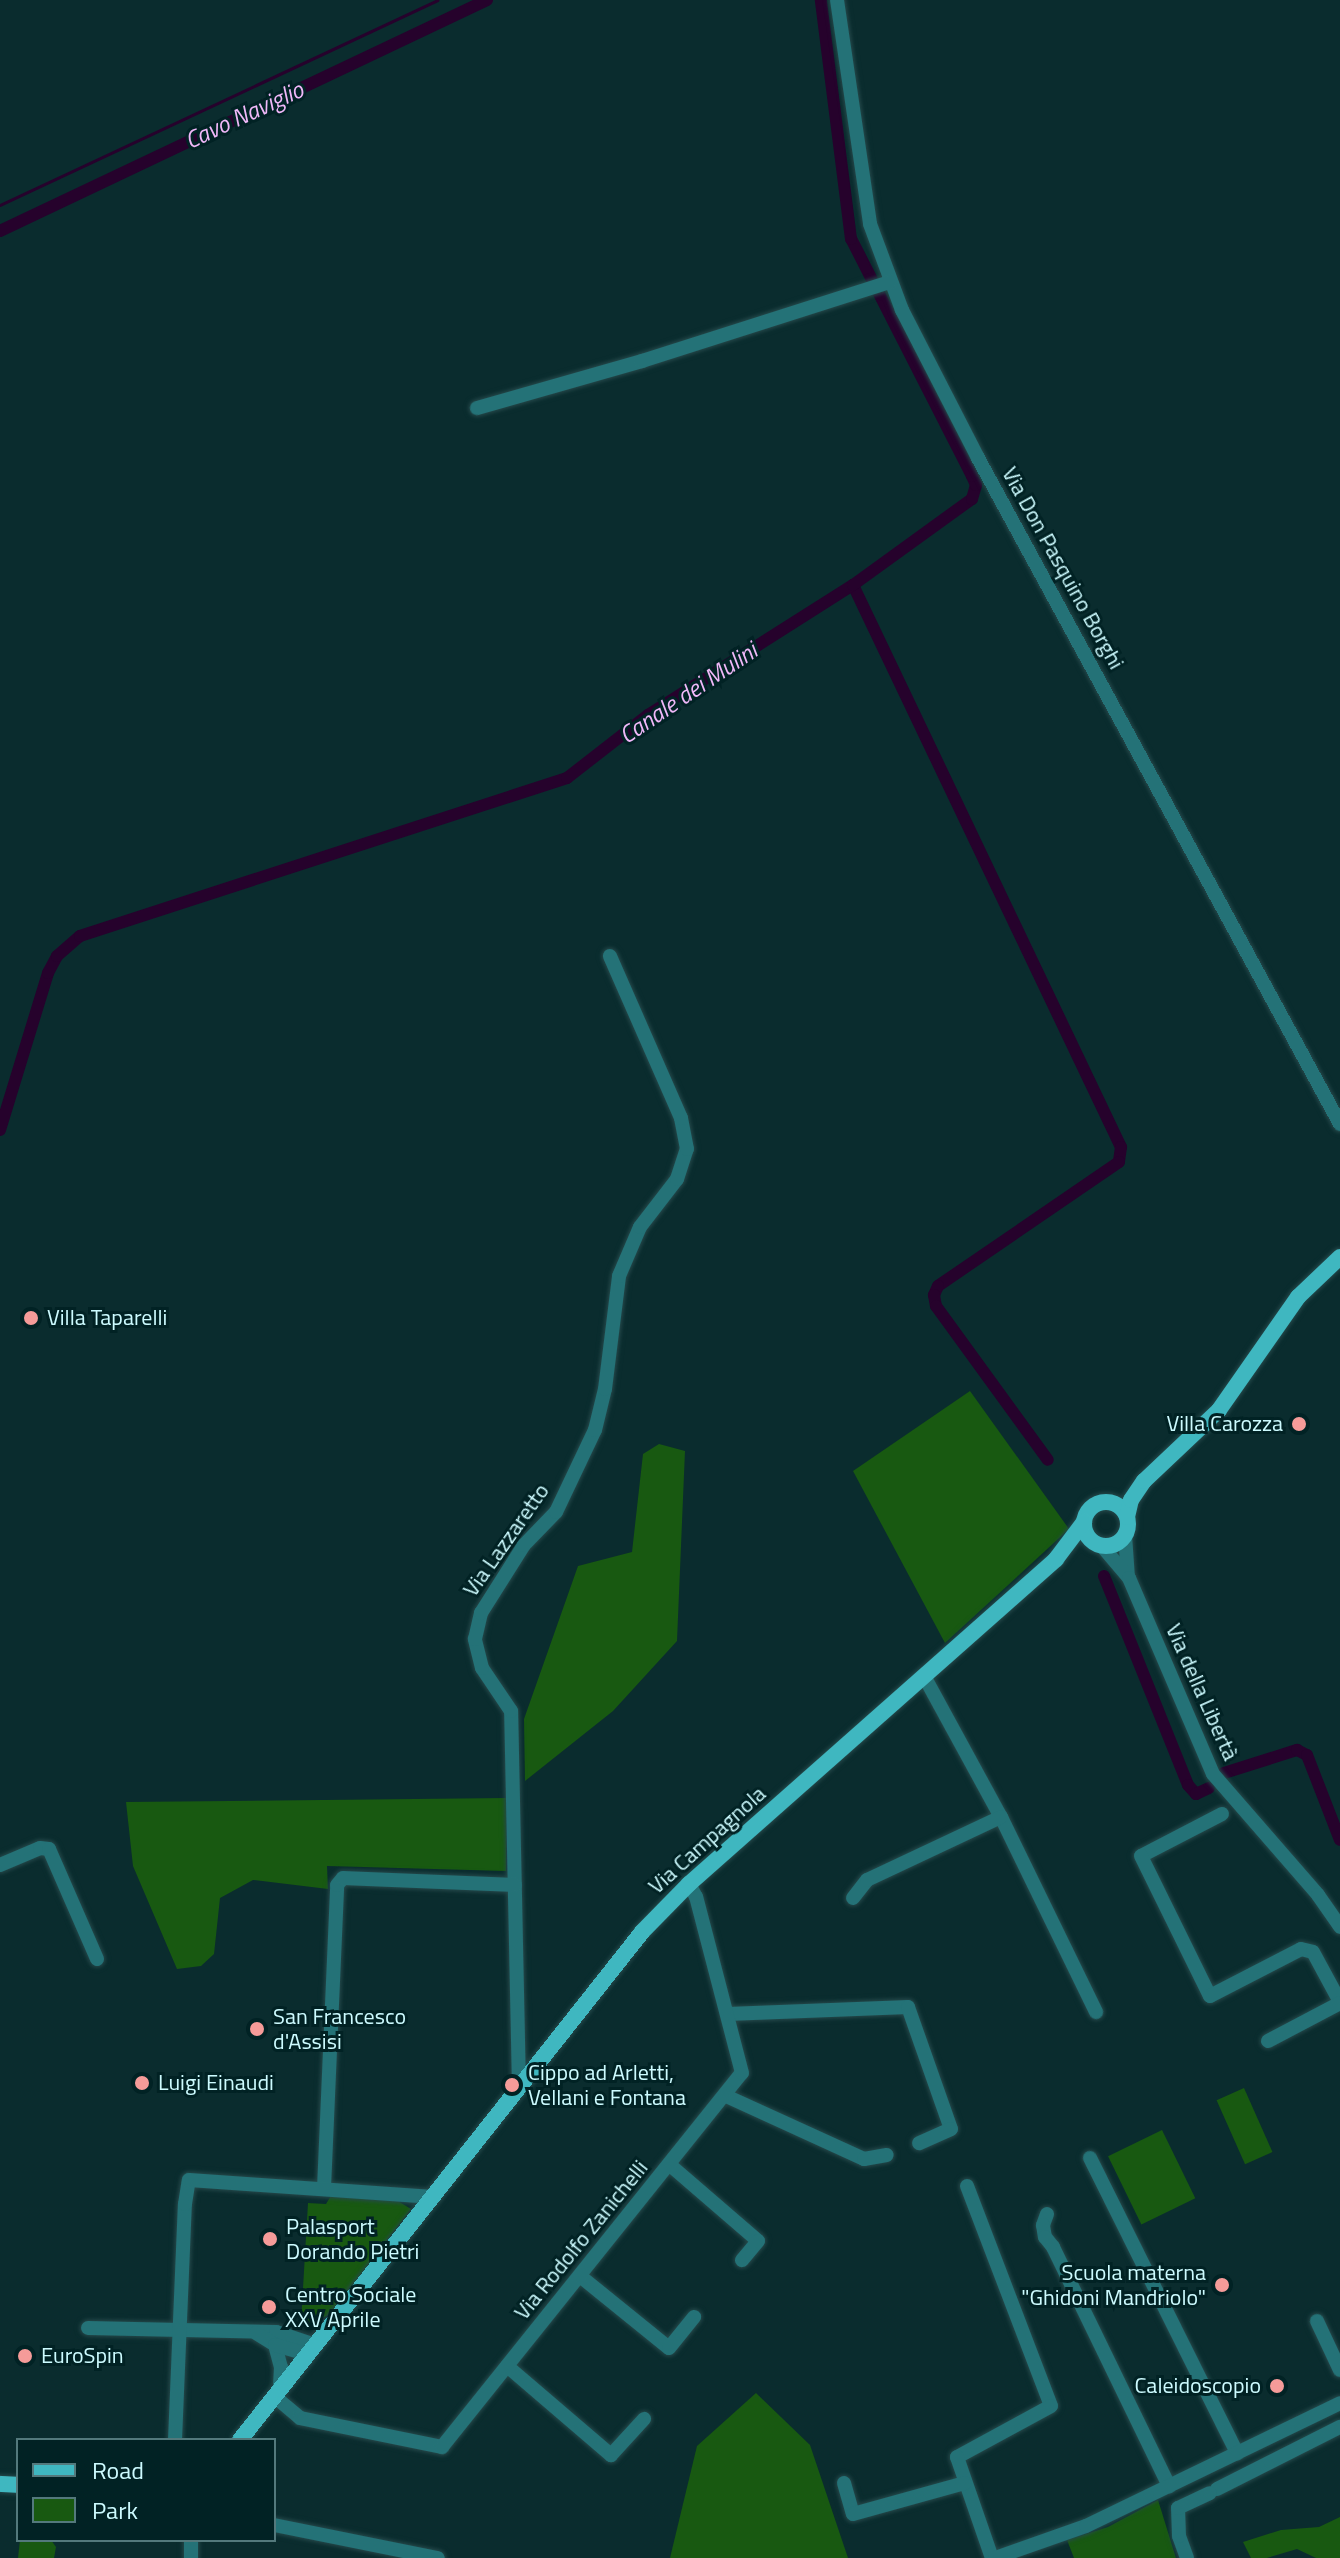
<!DOCTYPE html>
<meta charset="utf-8">
<style>
body{margin:0}
#map{position:relative;width:1340px;height:2558px;overflow:hidden;background:#0a2c2e;font-family:"Titillium Web",sans-serif}
div>[style]{position:absolute}
.green>*{inset:0;background:#185911;transform-origin:0 0}
.stream>*{height:3px;margin:-1.5px;padding:0 1.5px;transform-origin:1.5px;border-radius:1.5px;background:#26022c}
.canal>*{height:12px;margin:-6px;padding:0 6px;transform-origin:6px;border-radius:6px;background:#26022c}
.roads{filter:drop-shadow(0 0 2px #25494b) drop-shadow(0 0 2px #25494b)}
.minor>*{height:14px;margin:-7px;padding:0 7px;transform-origin:7px;border-radius:7px;background:#247277}
.major>*{height:16px;margin:-8px;padding:0 8px;transform-origin:8px;border-radius:8px;background:#3fb7c0}
.major>.ring{margin:-8px;padding:0;box-sizing:content-box;background:none;border:16px solid #3fb7c0;border-radius:50%}
.dots>*{width:22px;height:22px;translate:-50% -50%;box-sizing:border-box;border:4px solid #012224;border-radius:50%}
span{translate:-50% -50%;white-space:nowrap;text-align:center;line-height:1.15;-webkit-text-stroke:6px #012224;paint-order:stroke}
.street-label{font-size:22px;color:#cdfbff}
.poi-label{font-size:22px;color:#cdfbff}
.left{translate:0 -50%;text-align:left}
.right{translate:-100% -50%;text-align:right}
.water-label{font-size:24px;color:#f0b8f9;font-style:italic}
.legend{position:absolute;left:16px;top:2438px;width:260px;height:104px;box-sizing:border-box;background:#012224;border:2px solid #53797c;margin:0;padding:10px 14px;list-style:none;font-size:24px;color:#cdfbff}
.legend li{display:flex;align-items:center;gap:16px;height:40px}
.legend b{width:40px;border:2px solid #53797c}
</style>
<div id="map">
<div class="green">
<div style="clip-path:polygon(970px 1391px,1069px 1529px,945px 1643px,853px 1471px)"></div>
<div style="clip-path:polygon(659px 1444px,685px 1451px,677px 1641px,613px 1711px,525px 1781px,524px 1719px,578px 1566px,632px 1552px,643px 1454px)"></div>
<div style="clip-path:polygon(507px 1798px,506px 1871px,327px 1866px,328px 1889px,253px 1880px,220px 1898px,214px 1954px,201px 1966px,177px 1969px,133px 1866px,126px 1802px)"></div>
<div style="left:1244px;top:2088px;width:70px;height:30px;rotate:66deg"></div>
<div style="left:1162px;top:2130px;width:76px;height:60px;rotate:64deg"></div>
<div style="clip-path:polygon(332px 2194px,398px 2201px,411px 2209px,330px 2314px,308px 2326px,301px 2322px,308px 2203px,326px 2204px)"></div>
<div style="clip-path:polygon(756px 2393px,810px 2445px,848px 2558px,670px 2558px,697px 2446px)"></div>
<div style="clip-path:polygon(1158px 2500px,1176px 2558px,1074px 2558px,1067px 2540px,1108px 2527px)"></div>
<div style="clip-path:polygon(1340px 2517px,1340px 2558px,1316px 2558px,1297px 2549px,1267px 2558px,1251px 2558px,1243px 2542px,1281px 2530px,1319px 2527px)"></div>
<div style="clip-path:polygon(20px 2540px,51px 2540px,56px 2547px,54px 2558px,18px 2558px)"></div>
</div>
<div class="stream">
<div style="left:0;top:205px;width:483px;rotate:-25.1deg"></div>
</div>
<div class="canal">
<div style="left:0;top:231px;width:539px;rotate:-25.38deg"></div>
<div style="left:853px;top:585px;width:623px;rotate:64.51deg"></div>
<div style="left:1121px;top:1147px;width:15px;rotate:98deg"></div>
<div style="left:1119px;top:1162px;width:219px;rotate:145.6deg"></div>
<div style="left:938px;top:1286px;width:10px;rotate:114deg"></div>
<div style="left:934px;top:1295px;width:11px;rotate:80deg"></div>
<div style="left:936px;top:1306px;width:190px;rotate:54deg"></div>
<div style="left:0;top:1130px;width:164px;rotate:-73deg"></div>
<div style="left:48px;top:973px;width:19px;rotate:-62deg"></div>
<div style="left:57px;top:956px;width:30px;rotate:-41deg"></div>
<div style="left:80px;top:936px;width:512px;rotate:-17.97deg"></div>
<div style="left:567px;top:778px;width:103px;rotate:-37.9deg"></div>
<div style="left:648px;top:715px;width:243px;rotate:-32.4deg"></div>
<div style="left:853px;top:585px;width:147px;rotate:-35.9deg"></div>
<div style="left:972px;top:499px;width:15px;rotate:-74deg"></div>
<div style="left:976px;top:485px;width:10px;rotate:-114deg"></div>
<div style="left:972px;top:476px;width:266px;rotate:-117deg"></div>
<div style="left:851px;top:239px;width:241px;rotate:-97.2deg"></div>
<div style="left:1104px;top:1576px;width:225px;rotate:68.1deg"></div>
<div style="left:1188px;top:1785px;width:12px;rotate:48deg"></div>
<div style="left:1196px;top:1794px;width:14px;rotate:-25deg"></div>
<div style="left:1224px;top:1773px;width:77px;rotate:-17.5deg"></div>
<div style="left:1297px;top:1750px;width:11px;rotate:27deg"></div>
<div style="left:1307px;top:1755px;width:91px;rotate:68.8deg"></div>
</div>
<div class="roads">
<div class="minor">
<div style="left:837px;top:0;width:226px;rotate:81.6deg"></div>
<div style="left:870px;top:224px;width:92px;rotate:69.6deg"></div>
<div style="left:902px;top:310px;width:166px;rotate:62.8deg"></div>
<div style="left:978px;top:458px;width:758px;rotate:61.47deg"></div>
<div style="left:477px;top:408px;width:172px;rotate:-15.9deg"></div>
<div style="left:642px;top:361px;width:260px;rotate:-17.7deg"></div>
<div style="left:1125px;top:1535px;width:39px;rotate:86deg"></div>
<div style="left:1101px;top:1545px;width:43px;rotate:49.7deg"></div>
<div style="left:1129px;top:1578px;width:213px;rotate:66.8deg"></div>
<div style="left:1213px;top:1774px;width:160px;rotate:49deg"></div>
<div style="left:1318px;top:1895px;width:39px;rotate:55deg"></div>
<div style="left:924px;top:1676px;width:161px;rotate:61.4deg"></div>
<div style="left:1001px;top:1817px;width:217px;rotate:64deg"></div>
<div style="left:1222px;top:1814px;width:91px;rotate:152.6deg"></div>
<div style="left:1141px;top:1856px;width:156px;rotate:63.8deg"></div>
<div style="left:1210px;top:1996px;width:102px;rotate:-27.3deg"></div>
<div style="left:1301px;top:1949px;width:12px;rotate:14deg"></div>
<div style="left:1313px;top:1952px;width:57px;rotate:61.6deg"></div>
<div style="left:0;top:1865px;width:43px;rotate:-23deg"></div>
<div style="left:40px;top:1848px;width:9px;rotate:6deg"></div>
<div style="left:49px;top:1849px;width:120px;rotate:66.4deg"></div>
<div style="left:853px;top:1898px;width:23px;rotate:-52deg"></div>
<div style="left:867px;top:1880px;width:148px;rotate:-25.2deg"></div>
<div style="left:728px;top:2014px;width:180px;rotate:-2.2deg"></div>
<div style="left:908px;top:2007px;width:129px;rotate:70.6deg"></div>
<div style="left:951px;top:2129px;width:35px;rotate:156deg"></div>
<div style="left:1268px;top:2041px;width:81px;rotate:-27.8deg"></div>
<div style="left:519px;top:2087px;width:376px;rotate:-91.2deg"></div>
<div style="left:511px;top:1711px;width:52px;rotate:-124deg"></div>
<div style="left:482px;top:1668px;width:30px;rotate:-104deg"></div>
<div style="left:475px;top:1639px;width:27px;rotate:-77deg"></div>
<div style="left:481px;top:1613px;width:80px;rotate:-57.7deg"></div>
<div style="left:524px;top:1545px;width:46px;rotate:-45.9deg"></div>
<div style="left:556px;top:1512px;width:91px;rotate:-64.6deg"></div>
<div style="left:595px;top:1430px;width:42px;rotate:-76.3deg"></div>
<div style="left:605px;top:1389px;width:114px;rotate:-82.9deg"></div>
<div style="left:619px;top:1276px;width:53px;rotate:-66.8deg"></div>
<div style="left:640px;top:1227px;width:61px;rotate:-52.4deg"></div>
<div style="left:677px;top:1179px;width:32px;rotate:-72deg"></div>
<div style="left:687px;top:1149px;width:32px;rotate:-101deg"></div>
<div style="left:681px;top:1118px;width:177px;rotate:-113.7deg"></div>
<div style="left:726px;top:2096px;width:152px;rotate:24.5deg"></div>
<div style="left:864px;top:2159px;width:23px;rotate:-10deg"></div>
<div style="left:1090px;top:2158px;width:330px;rotate:63.5deg"></div>
<div style="left:670px;top:2165px;width:116px;rotate:40.8deg"></div>
<div style="left:758px;top:2241px;width:25px;rotate:130deg"></div>
<div style="left:967px;top:2186px;width:235px;rotate:69.1deg"></div>
<div style="left:1051px;top:2406px;width:107px;rotate:151.5deg"></div>
<div style="left:957px;top:2457px;width:107px;rotate:70.9deg"></div>
<div style="left:324px;top:2188px;width:303px;rotate:-87.5deg"></div>
<div style="left:337px;top:1885px;width:9px;rotate:-49deg"></div>
<div style="left:343px;top:1878px;width:172px;rotate:2.3deg"></div>
<div style="left:1047px;top:2214px;width:12px;rotate:110deg"></div>
<div style="left:1043px;top:2225px;width:12px;rotate:81deg"></div>
<div style="left:1045px;top:2237px;width:13px;rotate:51deg"></div>
<div style="left:1053px;top:2247px;width:266px;rotate:64.1deg"></div>
<div style="left:580px;top:2276px;width:114px;rotate:39deg"></div>
<div style="left:669px;top:2348px;width:40px;rotate:-51deg"></div>
<div style="left:1317px;top:2321px;width:54px;rotate:64.9deg"></div>
<div style="left:88px;top:2328px;width:188px;rotate:1.2deg"></div>
<div style="left:276px;top:2332px;width:41px;rotate:18.4deg"></div>
<div style="left:256px;top:2333px;width:22px;rotate:32deg"></div>
<div style="left:275px;top:2345px;width:23px;rotate:75deg"></div>
<div style="left:281px;top:2367px;width:19px;rotate:93deg"></div>
<div style="left:275px;top:2345px;width:33px;rotate:16deg"></div>
<div style="left:507px;top:2366px;width:137px;rotate:40.6deg"></div>
<div style="left:611px;top:2455px;width:49px;rotate:-47.5deg"></div>
<div style="left:274px;top:2396px;width:34px;rotate:40deg"></div>
<div style="left:300px;top:2418px;width:145px;rotate:11.5deg"></div>
<div style="left:442px;top:2447px;width:479px;rotate:-51.3deg"></div>
<div style="left:742px;top:2073px;width:182px;rotate:-104.6deg"></div>
<div style="left:696px;top:1897px;width:15px;rotate:-118deg"></div>
<div style="left:175px;top:2440px;width:236px;rotate:-87.6deg"></div>
<div style="left:185px;top:2204px;width:24px;rotate:-81deg"></div>
<div style="left:189px;top:2180px;width:245px;rotate:4deg"></div>
<div style="left:844px;top:2483px;width:32px;rotate:74deg"></div>
<div style="left:853px;top:2514px;width:116px;rotate:-15.5deg"></div>
<div style="left:1217px;top:2489px;width:138px;rotate:-26.8deg"></div>
<div style="left:274px;top:2525px;width:167px;rotate:11.4deg"></div>
<div style="left:191px;top:2540px;width:18px;rotate:90deg"></div>
<div style="left:995px;top:2558px;width:96px;rotate:-19.4deg"></div>
<div style="left:1086px;top:2526px;width:282px;rotate:-25.8deg"></div>
<div style="left:1187px;top:2558px;width:23px;rotate:-110deg"></div>
<div style="left:1179px;top:2536px;width:28px;rotate:-92deg"></div>
<div style="left:1178px;top:2508px;width:35px;rotate:-25deg"></div>
</div>
<div class="major">
<div class="ring" style="left:1084px;top:1502px;width:28px;height:28px"></div>
<div style="left:1127px;top:1517px;width:17px;rotate:-77deg"></div>
<div style="left:1131px;top:1500px;width:23px;rotate:-56deg"></div>
<div style="left:1144px;top:1481px;width:103px;rotate:-43.4deg"></div>
<div style="left:1219px;top:1410px;width:138px;rotate:-55deg"></div>
<div style="left:1298px;top:1297px;width:58px;rotate:-43.6deg"></div>
<div style="left:240px;top:2440px;width:648px;rotate:-51.64deg"></div>
<div style="left:642px;top:1932px;width:67px;rotate:-45.6deg"></div>
<div style="left:689px;top:1884px;width:490px;rotate:-41.5deg"></div>
<div style="left:1056px;top:1559px;width:46px;rotate:-52.9deg"></div>
<div style="left:0;top:2484px;width:18px;rotate:3deg"></div>
</div>
</div>
<div class="dots">
<div style="left:31px;top:1318px;background:#f59b99"></div>
<div style="left:1299px;top:1424px;background:#f59b99"></div>
<div style="left:257px;top:2029px;background:#f59b99"></div>
<div style="left:142px;top:2083px;background:#f59b99"></div>
<div style="left:512px;top:2085px;background:#f59b99"></div>
<div style="left:270px;top:2239px;background:#f59b99"></div>
<div style="left:1222px;top:2285px;background:#f59b99"></div>
<div style="left:269px;top:2307px;background:#f59b99"></div>
<div style="left:25px;top:2356px;background:#f59b99"></div>
<div style="left:1277px;top:2386px;background:#f59b99"></div>
</div>
<div class="street-label">
<span style="left:1063px;top:568px;rotate:61deg">Via Don Pasquino Borghi</span>
<span style="left:506px;top:1540px;rotate:-55deg">Via Lazzaretto</span>
<span style="left:1202px;top:1692px;rotate:66deg">Via della Libertà</span>
<span style="left:707px;top:1840px;rotate:-42deg">Via Campagnola</span>
<span style="left:581px;top:2240px;rotate:-51deg">Via Rodolfo Zanichelli</span>
</div>
<div class="poi-label">
<span class="left" style="left:47px;top:1318px">Villa Taparelli</span>
<span class="right" style="left:1283px;top:1424px">Villa Carozza</span>
<span class="left" style="left:273px;top:2029px">San Francesco<br>d'Assisi</span>
<span class="left" style="left:528px;top:2085px">Cippo ad Arletti,<br>Vellani e Fontana</span>
<span class="left" style="left:158px;top:2083px">Luigi Einaudi</span>
<span class="left" style="left:286px;top:2239px">Palasport<br>Dorando Pietri</span>
<span class="right" style="left:1206px;top:2285px">Scuola materna<br>"Ghidoni Mandriolo"</span>
<span class="left" style="left:285px;top:2307px">Centro Sociale<br>XXV Aprile</span>
<span class="left" style="left:41px;top:2356px">EuroSpin</span>
<span class="right" style="left:1261px;top:2386px">Caleidoscopio</span>
</div>
<div class="water-label">
<span style="left:244px;top:115px;rotate:-25deg">Cavo Naviglio</span>
<span style="left:688px;top:693px;rotate:-34deg">Canale dei Mulini</span>
</div>
<ul class="legend">
<li><b style="height:10px;background:#3fb7c0"></b>Road</li>
<li><b style="height:22px;background:#185911"></b>Park</li>
</ul>
</div>
